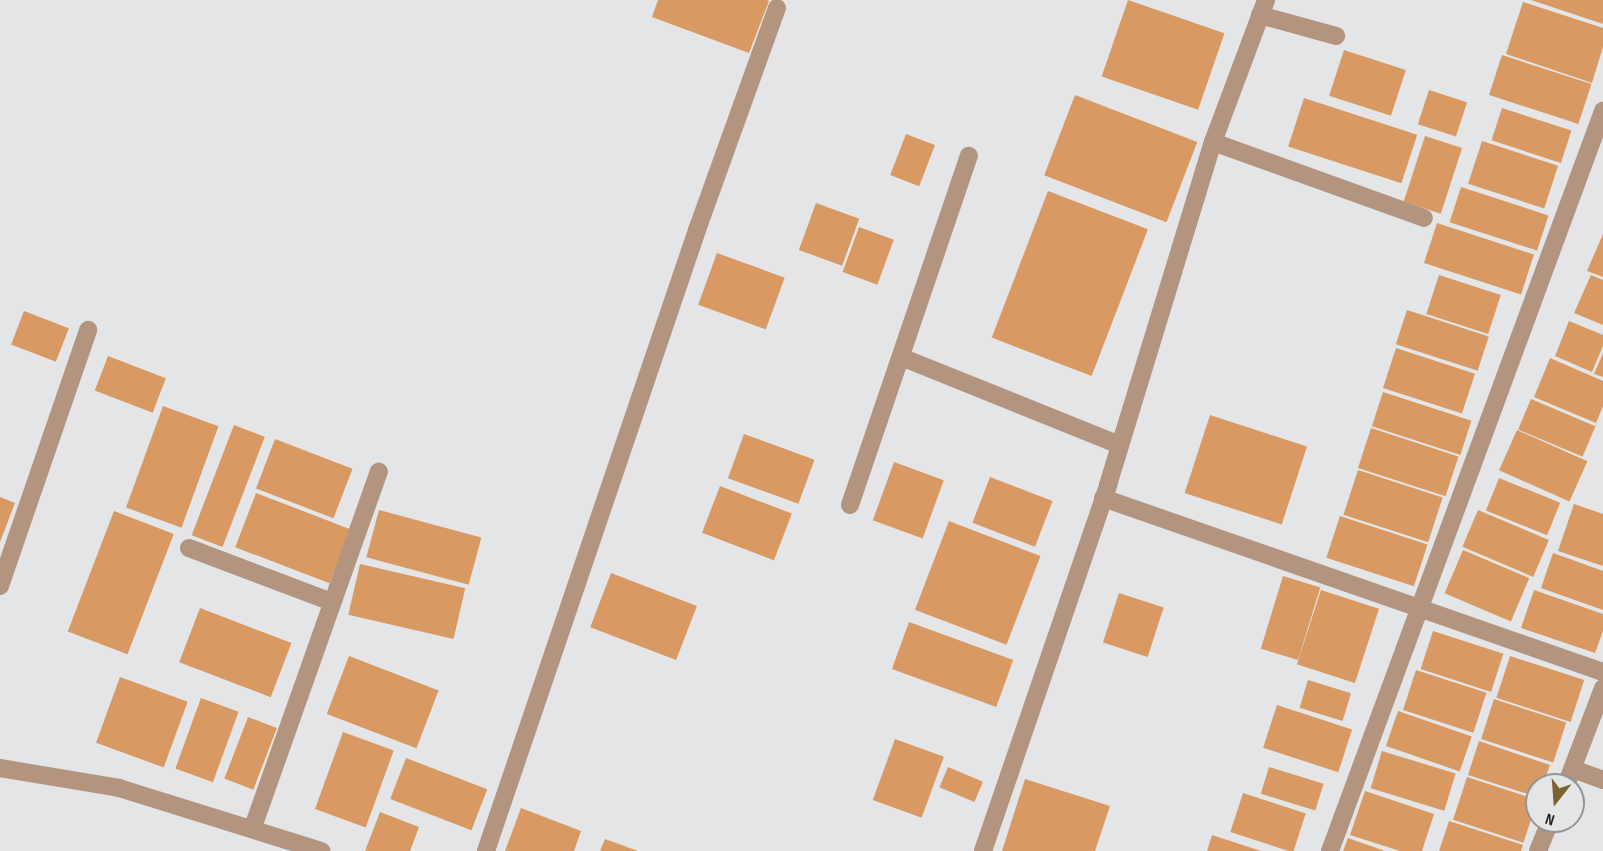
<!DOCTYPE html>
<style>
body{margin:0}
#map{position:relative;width:1603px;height:851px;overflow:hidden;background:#e4e5e7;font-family:"Sofia Sans Condensed",sans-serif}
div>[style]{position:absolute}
.building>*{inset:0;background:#d99962;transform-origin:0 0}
.minor>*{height:18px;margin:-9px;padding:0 9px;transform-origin:9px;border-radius:9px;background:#b2947f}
span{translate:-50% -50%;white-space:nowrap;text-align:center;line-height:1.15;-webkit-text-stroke:5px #e4e5e7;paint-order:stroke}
.north{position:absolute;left:1525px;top:773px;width:60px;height:60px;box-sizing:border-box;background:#e4e5e7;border:2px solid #949597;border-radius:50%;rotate:197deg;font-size:16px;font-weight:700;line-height:24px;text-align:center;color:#1d1e1e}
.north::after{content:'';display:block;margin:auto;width:21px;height:27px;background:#7a6333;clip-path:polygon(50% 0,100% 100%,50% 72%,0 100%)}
</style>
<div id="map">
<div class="building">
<div style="clip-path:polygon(658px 0,767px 0,769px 1px,749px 53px,652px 17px)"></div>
<div style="left:1128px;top:0;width:102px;height:81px;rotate:19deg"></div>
<div style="clip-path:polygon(1531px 0,1603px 0,1603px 24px)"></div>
<div style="clip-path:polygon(1523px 2px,1603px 28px,1603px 47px,1592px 83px,1506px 54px)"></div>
<div style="left:1344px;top:50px;width:65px;height:48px;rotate:18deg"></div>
<div style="left:1502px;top:55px;width:94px;height:42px;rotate:18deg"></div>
<div style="left:1429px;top:90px;width:40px;height:36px;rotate:18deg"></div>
<div style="left:1075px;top:95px;width:131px;height:86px;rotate:21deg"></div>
<div style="left:1304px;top:98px;width:119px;height:51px;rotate:18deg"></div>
<div style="left:1502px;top:108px;width:73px;height:34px;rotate:18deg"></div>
<div style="left:906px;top:134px;width:31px;height:44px;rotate:21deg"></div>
<div style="left:1425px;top:136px;width:39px;height:69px;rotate:18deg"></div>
<div style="left:1482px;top:141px;width:80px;height:45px;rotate:18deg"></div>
<div style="left:1461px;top:187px;width:92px;height:37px;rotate:18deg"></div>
<div style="left:1048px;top:191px;width:107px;height:157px;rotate:21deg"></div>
<div style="left:816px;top:203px;width:46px;height:50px;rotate:20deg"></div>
<div style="left:1437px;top:223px;width:102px;height:42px;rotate:18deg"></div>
<div style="left:859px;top:227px;width:37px;height:48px;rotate:20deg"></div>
<div style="clip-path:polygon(1603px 234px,1603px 277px,1587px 271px)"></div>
<div style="left:717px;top:253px;width:72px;height:55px;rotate:20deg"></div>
<div style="left:1439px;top:275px;width:65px;height:41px;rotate:18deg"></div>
<div style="clip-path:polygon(1591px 275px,1603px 280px,1603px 325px,1574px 313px)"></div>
<div style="left:1407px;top:310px;width:86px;height:36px;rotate:18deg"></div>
<div style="left:24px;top:311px;width:48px;height:36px;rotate:21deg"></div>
<div style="clip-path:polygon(1569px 321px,1603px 335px,1603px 346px,1592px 372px,1555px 356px)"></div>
<div style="left:1396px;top:348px;width:83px;height:42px;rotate:18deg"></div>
<div style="clip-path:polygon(1603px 353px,1603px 377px,1594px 374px)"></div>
<div style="left:108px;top:356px;width:62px;height:37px;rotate:21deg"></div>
<div style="clip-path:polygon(1550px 358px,1603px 381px,1603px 406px,1596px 423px,1534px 397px)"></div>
<div style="left:1383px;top:392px;width:93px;height:36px;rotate:18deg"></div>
<div style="left:1531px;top:399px;width:70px;height:33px;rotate:23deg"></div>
<div style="left:163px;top:406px;width:59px;height:108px;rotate:20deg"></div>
<div style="left:1210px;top:415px;width:102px;height:82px;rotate:18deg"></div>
<div style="left:234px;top:425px;width:33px;height:118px;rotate:21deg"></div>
<div style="left:1371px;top:428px;width:92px;height:42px;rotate:18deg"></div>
<div style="left:1517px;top:430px;width:77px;height:44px;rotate:24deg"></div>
<div style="left:744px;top:434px;width:75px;height:47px;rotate:20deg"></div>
<div style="left:275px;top:439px;width:83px;height:53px;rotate:21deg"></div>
<div style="left:894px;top:462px;width:53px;height:62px;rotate:20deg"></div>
<div style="left:1358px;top:470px;width:89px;height:47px;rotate:18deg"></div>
<div style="left:990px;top:477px;width:67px;height:49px;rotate:21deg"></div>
<div style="left:1499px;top:478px;width:66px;height:35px;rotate:22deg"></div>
<div style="left:720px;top:486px;width:77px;height:50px;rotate:21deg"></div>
<div style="left:256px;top:493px;width:101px;height:58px;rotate:21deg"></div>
<div style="clip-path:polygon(0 497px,15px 503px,0 542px)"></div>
<div style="clip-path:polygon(1574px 504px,1603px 514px,1603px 566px,1558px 551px)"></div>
<div style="left:379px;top:510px;width:106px;height:49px;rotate:15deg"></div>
<div style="left:1478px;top:510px;width:77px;height:40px;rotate:23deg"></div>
<div style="left:114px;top:511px;width:64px;height:129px;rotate:21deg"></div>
<div style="left:1340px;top:516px;width:92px;height:44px;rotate:18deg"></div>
<div style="left:949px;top:521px;width:98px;height:95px;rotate:21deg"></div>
<div style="left:1463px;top:550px;width:72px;height:47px;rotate:23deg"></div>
<div style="clip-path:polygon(1553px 553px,1603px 571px,1603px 610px,1541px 588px)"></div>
<div style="left:360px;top:564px;width:108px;height:52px;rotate:13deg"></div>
<div style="left:611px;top:573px;width:92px;height:58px;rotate:21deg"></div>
<div style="left:1283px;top:576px;width:39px;height:76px;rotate:17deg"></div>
<div style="left:1321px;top:590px;width:61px;height:78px;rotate:18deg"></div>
<div style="clip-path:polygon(1534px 590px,1603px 614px,1603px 631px,1595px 653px,1521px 628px)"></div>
<div style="left:1119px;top:593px;width:47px;height:52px;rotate:18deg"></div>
<div style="left:200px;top:608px;width:98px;height:58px;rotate:21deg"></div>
<div style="left:909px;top:622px;width:111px;height:50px;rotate:20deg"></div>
<div style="left:1433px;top:631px;width:74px;height:40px;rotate:18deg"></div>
<div style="left:349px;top:656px;width:96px;height:62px;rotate:21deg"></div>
<div style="left:1510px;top:656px;width:78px;height:44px;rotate:18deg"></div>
<div style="left:1416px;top:670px;width:74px;height:42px;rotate:18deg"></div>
<div style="left:120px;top:677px;width:72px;height:70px;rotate:20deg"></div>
<div style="left:1308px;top:680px;width:45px;height:29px;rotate:17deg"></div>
<div style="left:201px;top:698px;width:40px;height:75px;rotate:20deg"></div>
<div style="left:1494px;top:699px;width:76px;height:42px;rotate:18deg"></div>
<div style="left:1277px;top:705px;width:79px;height:45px;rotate:18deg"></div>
<div style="left:1398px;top:711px;width:78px;height:37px;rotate:19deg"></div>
<div style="left:248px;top:717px;width:31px;height:66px;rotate:21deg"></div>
<div style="left:343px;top:732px;width:54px;height:82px;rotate:20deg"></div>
<div style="left:895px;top:739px;width:52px;height:65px;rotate:20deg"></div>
<div style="clip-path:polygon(1479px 741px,1550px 765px,1543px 785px,1537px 785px,1537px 797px,1468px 775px)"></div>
<div style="left:1382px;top:751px;width:77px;height:39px;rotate:17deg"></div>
<div style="left:406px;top:758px;width:87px;height:44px;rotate:21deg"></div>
<div style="left:948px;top:767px;width:38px;height:22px;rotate:23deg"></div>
<div style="left:1269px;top:767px;width:57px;height:28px;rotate:17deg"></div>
<div style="left:1467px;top:777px;width:74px;height:45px;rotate:18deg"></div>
<div style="clip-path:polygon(1025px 779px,1110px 806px,1095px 851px,1002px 851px)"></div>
<div style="clip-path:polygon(1365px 791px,1434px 814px,1422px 851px,1400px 851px,1350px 835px)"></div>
<div style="left:1243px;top:793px;width:66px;height:41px;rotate:18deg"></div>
<div style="clip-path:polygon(521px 808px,581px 831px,574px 851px,505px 851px)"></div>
<div style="clip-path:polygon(380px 812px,419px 827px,410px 851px,365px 851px)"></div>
<div style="clip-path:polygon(1449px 821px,1523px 845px,1521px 851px,1439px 851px)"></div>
<div style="clip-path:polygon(1212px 835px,1261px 851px,1207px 851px)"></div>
<div style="clip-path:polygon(1348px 838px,1385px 851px,1343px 851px)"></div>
<div style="clip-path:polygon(605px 839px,638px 851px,600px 851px)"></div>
</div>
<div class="minor">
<div style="left:1260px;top:15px;width:79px;rotate:15.4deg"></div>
<div style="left:1213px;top:142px;width:224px;rotate:19.8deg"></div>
<div style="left:901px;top:357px;width:236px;rotate:21.9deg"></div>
<div style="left:1103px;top:498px;width:529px;rotate:19.19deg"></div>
<div style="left:850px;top:505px;width:369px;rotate:-71.2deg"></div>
<div style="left:189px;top:548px;width:153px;rotate:20.7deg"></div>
<div style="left:0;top:586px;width:271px;rotate:-71deg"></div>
<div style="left:0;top:768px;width:121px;rotate:9.5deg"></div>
<div style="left:119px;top:788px;width:212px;rotate:17.3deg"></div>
<div style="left:1573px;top:769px;width:32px;rotate:20deg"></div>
<div style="left:1566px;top:785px;width:104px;rotate:-69.1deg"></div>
<div style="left:253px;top:827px;width:377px;rotate:-70.5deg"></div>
<div style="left:486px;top:851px;width:656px;rotate:-71.23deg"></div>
<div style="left:697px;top:230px;width:236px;rotate:-70.2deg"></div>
<div style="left:983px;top:851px;width:387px;rotate:-71.1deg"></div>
<div style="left:1108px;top:485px;width:359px;rotate:-73deg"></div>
<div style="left:1213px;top:142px;width:152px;rotate:-69.5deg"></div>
<div style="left:1330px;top:851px;width:789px;rotate:-69.75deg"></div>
<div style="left:1538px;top:851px;width:32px;rotate:-68deg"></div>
</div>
<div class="north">N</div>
</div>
